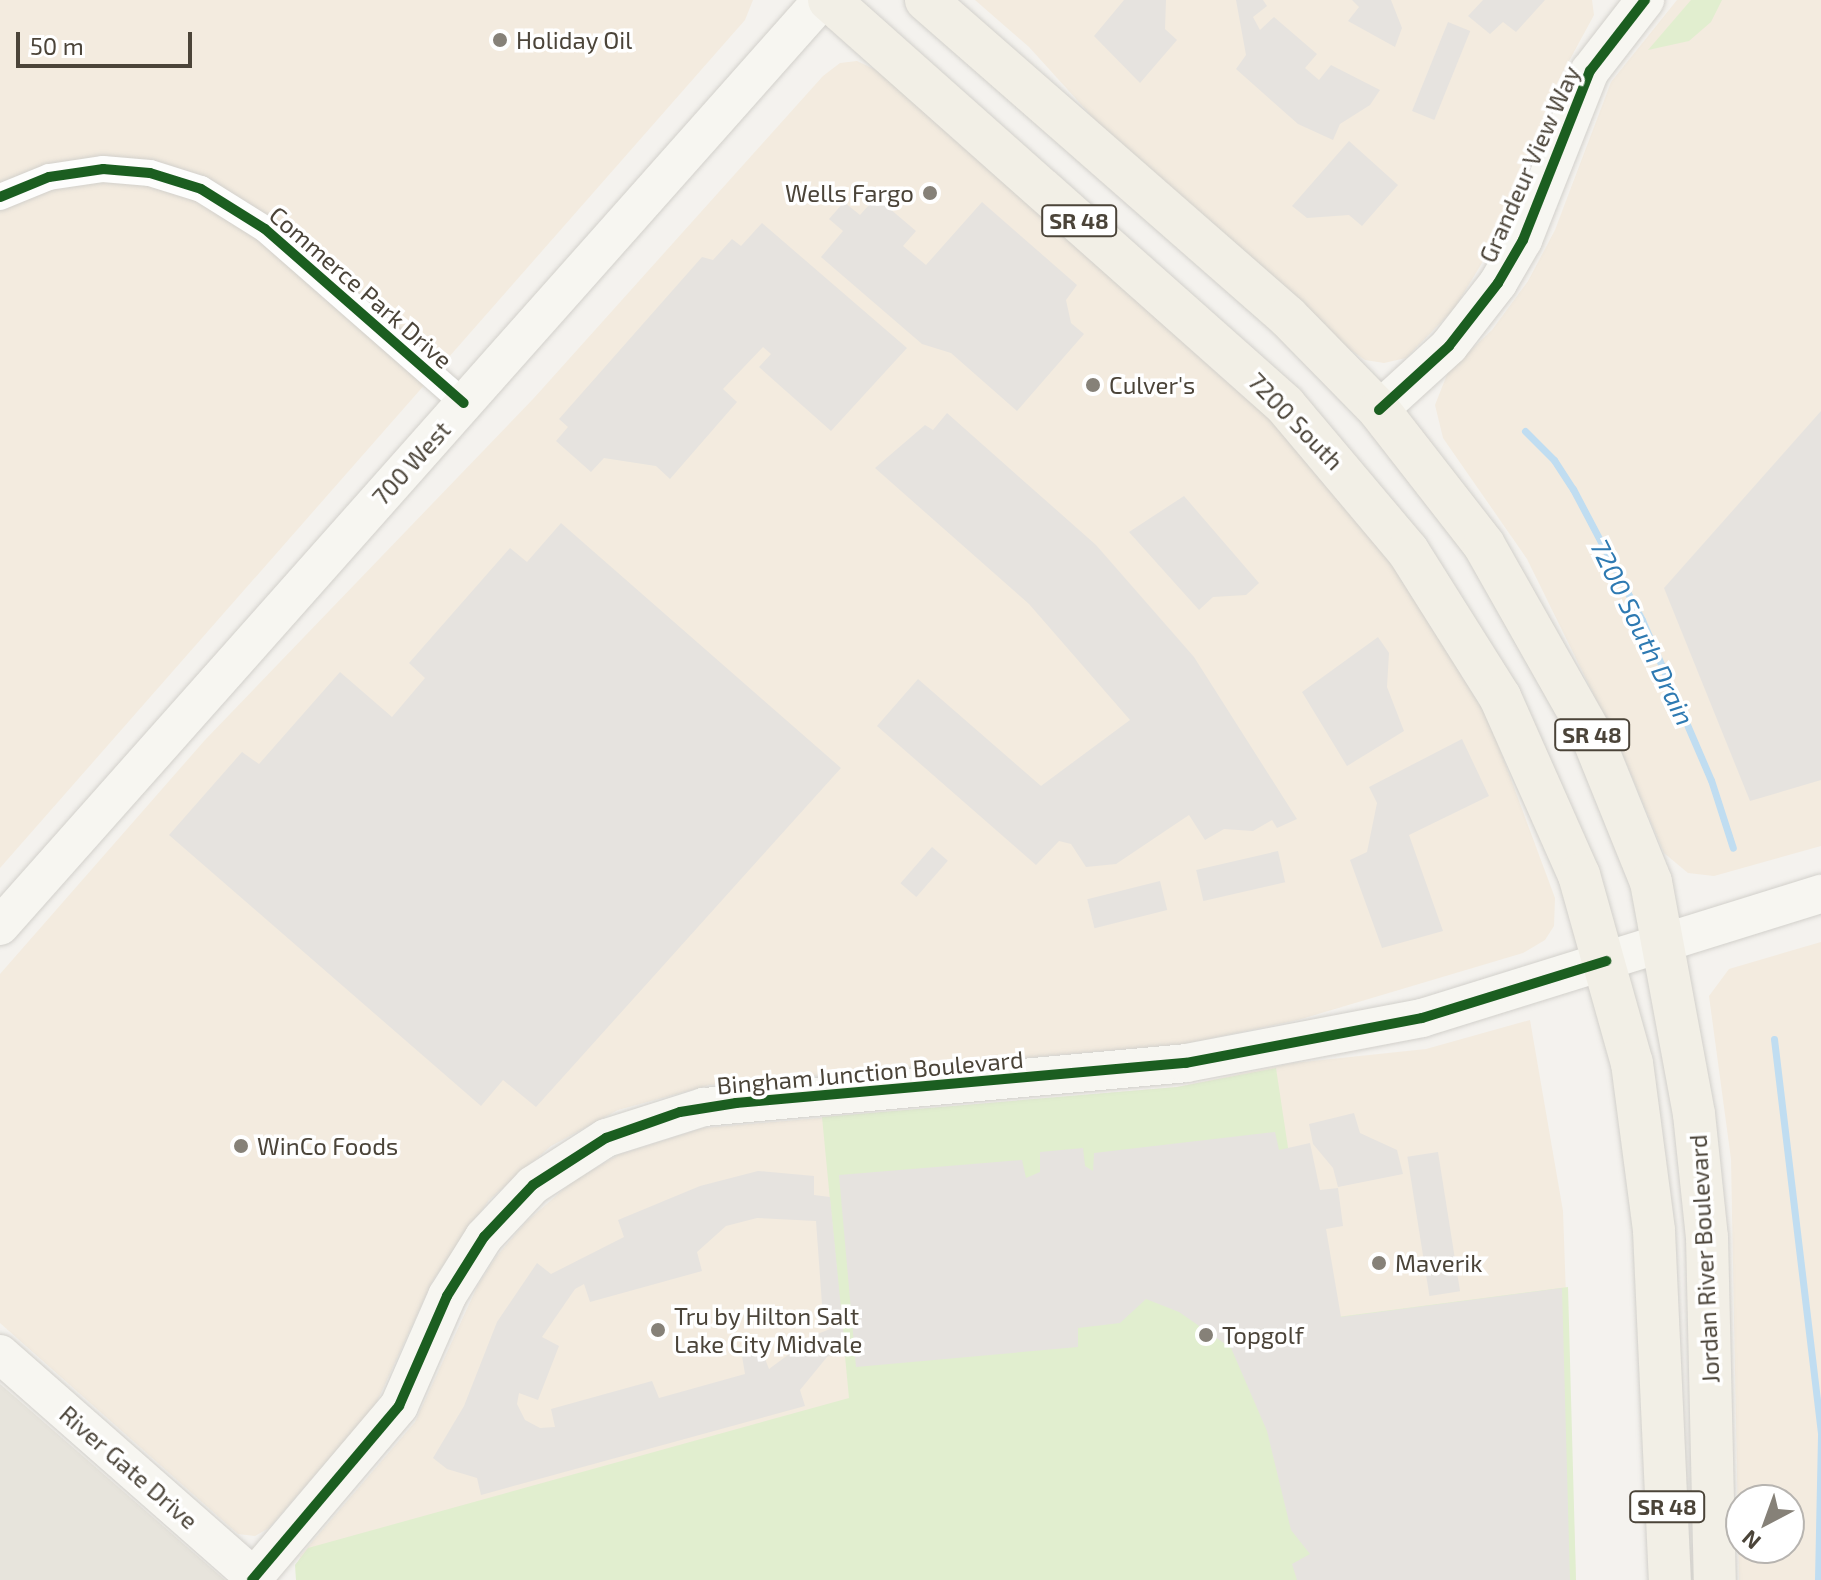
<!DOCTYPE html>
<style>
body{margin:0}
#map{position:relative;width:1821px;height:1580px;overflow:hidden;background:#f4f2ee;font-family:"Exo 2",sans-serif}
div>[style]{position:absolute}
.residential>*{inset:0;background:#e7e4dc}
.commercial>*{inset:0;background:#f3ebdf}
.green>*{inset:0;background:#e1eecf}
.parking>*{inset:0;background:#e6e3df;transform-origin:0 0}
.stream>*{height:7px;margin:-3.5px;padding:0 3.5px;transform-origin:3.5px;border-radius:3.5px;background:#c0ddf1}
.roads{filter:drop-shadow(0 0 2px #d2d0cb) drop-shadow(0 0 2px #d2d0cb)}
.street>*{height:26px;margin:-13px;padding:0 13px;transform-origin:13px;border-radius:13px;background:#fdfdfc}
.secondary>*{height:38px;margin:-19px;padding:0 19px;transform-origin:19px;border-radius:19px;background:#f7f6f1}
.primary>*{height:42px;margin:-21px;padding:0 21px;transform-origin:21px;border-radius:21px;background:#f2efe6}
.cycleway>*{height:10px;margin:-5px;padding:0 5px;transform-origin:5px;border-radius:5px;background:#1b5e20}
.dots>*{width:22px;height:22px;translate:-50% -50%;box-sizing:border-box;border:4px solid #fff;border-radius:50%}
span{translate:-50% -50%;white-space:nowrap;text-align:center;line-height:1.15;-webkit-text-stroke:7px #fff;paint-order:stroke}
.shield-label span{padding:2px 6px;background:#fff;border:2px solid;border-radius:6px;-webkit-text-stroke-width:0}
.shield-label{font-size:22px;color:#4b4439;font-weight:700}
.poi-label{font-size:24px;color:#4b4439}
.left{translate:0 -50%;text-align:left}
.right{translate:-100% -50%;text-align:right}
.street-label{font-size:24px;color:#4b4439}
.water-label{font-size:26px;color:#2e7ab2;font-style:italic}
.north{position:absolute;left:1725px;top:1484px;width:80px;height:80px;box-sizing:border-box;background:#fff;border:2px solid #b7b4b0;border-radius:50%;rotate:221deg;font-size:22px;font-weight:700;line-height:32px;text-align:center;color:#4b4439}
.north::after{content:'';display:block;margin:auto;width:28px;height:36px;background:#868178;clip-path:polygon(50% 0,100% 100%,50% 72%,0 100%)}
.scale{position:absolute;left:16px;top:32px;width:176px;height:36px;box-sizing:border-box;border:4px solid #4b4439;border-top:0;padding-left:10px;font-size:24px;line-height:28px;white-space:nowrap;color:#4b4439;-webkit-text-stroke:6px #fff;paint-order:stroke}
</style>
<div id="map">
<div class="residential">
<div style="clip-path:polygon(0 1384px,14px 1396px,225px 1580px,0 1580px)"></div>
</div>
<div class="commercial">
<div style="clip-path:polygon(0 0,753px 0,745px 20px,0 868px)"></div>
<div style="clip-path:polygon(975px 0,1592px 0,1594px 15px,1556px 85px,1522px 178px,1482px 263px,1454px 309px,1406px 358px,1384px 363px,1365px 360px,1349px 349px,1097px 122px,1029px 47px)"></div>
<div style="clip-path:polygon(1677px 0,1821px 0,1821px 846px,1714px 876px,1688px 873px,1664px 853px,1619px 746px,1527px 559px,1443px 438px,1435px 405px,1448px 372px,1492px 330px,1528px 281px,1555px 230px,1611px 82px)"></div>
<div style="clip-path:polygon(857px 61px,878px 71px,1244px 393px,1288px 438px,1398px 572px,1489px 720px,1555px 898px,1554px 926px,1545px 940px,1523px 953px,1298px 1020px,1184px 1044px,710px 1085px,618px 1110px,551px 1146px,489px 1200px,433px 1280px,375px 1406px,269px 1528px,255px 1536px,238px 1534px,0 1323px,0 974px,205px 740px,534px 398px,823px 76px,840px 63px)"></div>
<div style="clip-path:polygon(evenodd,1821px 942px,1821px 1580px,1739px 1580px,1731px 1159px,1709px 996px,1729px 969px,1821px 942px,1741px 1500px,1789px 1500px,1789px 1548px,1741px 1548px,1741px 1500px)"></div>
<div style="clip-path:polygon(1530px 1020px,1563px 1211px,1576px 1580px,296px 1580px,300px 1556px,415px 1422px,477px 1287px,496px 1257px,525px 1223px,572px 1182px,618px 1155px,703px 1128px,1177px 1087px,1293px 1063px,1426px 1049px)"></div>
</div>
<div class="green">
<div style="clip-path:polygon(1691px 0,1722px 0,1711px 22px,1689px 41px,1648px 50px)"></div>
<div style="clip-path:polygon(1276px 1068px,1314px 1320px,1568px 1287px,1576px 1580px,296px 1580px,295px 1565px,308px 1548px,849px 1398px,822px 1117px,1177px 1087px)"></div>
</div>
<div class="parking">
<div style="clip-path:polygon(1124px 0,1166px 0,1165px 29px,1177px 40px,1140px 83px,1094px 36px)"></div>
<div style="clip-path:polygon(1236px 0,1263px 0,1267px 6px,1253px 17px,1260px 30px,1274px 17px,1317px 54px,1305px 68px,1319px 80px,1331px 65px,1380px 90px,1370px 105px,1340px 124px,1333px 140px,1298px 124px,1236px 69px,1246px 55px)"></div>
<div style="clip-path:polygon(1352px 0,1391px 0,1402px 28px,1395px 47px,1348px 21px,1359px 7px)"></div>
<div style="clip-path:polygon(1483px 0,1545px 0,1516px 32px,1503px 22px,1490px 34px,1468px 16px)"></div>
<div style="left:1448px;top:22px;width:24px;height:96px;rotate:22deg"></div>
<div style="clip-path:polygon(1349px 141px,1398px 185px,1362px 226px,1349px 215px,1307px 218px,1292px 206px)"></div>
<div style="clip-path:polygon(876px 197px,916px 231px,903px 246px,926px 265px,982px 202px,1077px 285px,1066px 300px,1071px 323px,1084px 334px,1017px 411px,951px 353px,922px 344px,821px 257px,843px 231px,829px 219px,844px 202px,860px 215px)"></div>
<div style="clip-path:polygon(762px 223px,907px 348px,831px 431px,759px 367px,771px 354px,763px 347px,723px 389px,737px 402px,670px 479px,656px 466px,604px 458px,591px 472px,556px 441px,568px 427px,559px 419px,702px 257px,713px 260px,732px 239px,741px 246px)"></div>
<div style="clip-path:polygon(1821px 411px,1821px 780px,1750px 801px,1664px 588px)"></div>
<div style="clip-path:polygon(947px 413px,1096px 545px,1194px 657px,1297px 819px,1277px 828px,1272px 820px,1253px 831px,1224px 829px,1205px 840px,1189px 815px,1116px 864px,1086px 867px,1071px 844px,1059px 841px,1036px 865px,877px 726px,918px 679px,1041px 786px,1130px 720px,1029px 604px,875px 468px,925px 425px,933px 430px)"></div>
<div style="clip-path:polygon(1184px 496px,1259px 583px,1246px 595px,1213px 597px,1199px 610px,1129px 532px)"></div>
<div style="clip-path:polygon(561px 523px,841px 768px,536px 1107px,503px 1080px,481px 1106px,169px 835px,242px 752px,259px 764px,340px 672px,392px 717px,425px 678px,409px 663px,510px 548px,527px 562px)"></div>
<div style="clip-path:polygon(1378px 637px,1389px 653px,1387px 687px,1404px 731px,1347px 766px,1302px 692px)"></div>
<div style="clip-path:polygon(1462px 739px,1489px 796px,1409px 835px,1443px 931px,1382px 948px,1350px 860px,1367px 852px,1377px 803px,1369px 787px)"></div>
<div style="left:932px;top:847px;width:21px;height:48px;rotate:41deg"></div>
<div style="left:1278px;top:851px;width:32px;height:84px;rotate:77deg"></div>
<div style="left:1160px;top:881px;width:30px;height:75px;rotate:76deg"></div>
<div style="clip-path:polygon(1354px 1113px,1360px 1133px,1397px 1150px,1403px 1174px,1338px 1187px,1333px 1168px,1313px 1144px,1309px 1124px)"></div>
<div style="clip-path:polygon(1275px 1132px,1279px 1150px,1310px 1143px,1320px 1190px,1338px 1188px,1343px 1226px,1326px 1229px,1341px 1317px,1562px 1288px,1570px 1580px,1297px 1580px,1292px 1564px,1310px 1554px,1291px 1530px,1267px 1431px,1231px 1348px,1179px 1312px,1146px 1299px,1120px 1323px,1078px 1328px,1078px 1347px,856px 1367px,839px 1175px,1022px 1160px,1026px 1178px,1040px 1172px,1040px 1152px,1083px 1148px,1085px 1166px,1093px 1171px,1094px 1153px)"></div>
<div style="left:1438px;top:1152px;width:141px;height:31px;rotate:81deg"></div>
<div style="clip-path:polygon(evenodd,758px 1171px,814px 1176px,814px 1195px,830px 1197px,845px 1349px,827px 1357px,800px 1390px,805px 1406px,481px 1495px,477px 1478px,447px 1469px,433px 1458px,464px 1406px,497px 1322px,537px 1263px,551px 1274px,624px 1237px,618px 1220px,700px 1186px,758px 1171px,757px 1218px,816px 1221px,823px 1318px,839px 1318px,840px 1325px,815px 1335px,769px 1369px,762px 1351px,742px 1356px,745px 1374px,659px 1398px,652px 1381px,551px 1409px,555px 1427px,540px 1428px,525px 1420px,517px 1404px,519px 1393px,538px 1400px,559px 1346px,542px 1337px,575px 1289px,584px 1284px,590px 1302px,702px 1271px,697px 1252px,726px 1226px,757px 1218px)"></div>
</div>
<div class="stream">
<div style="left:1525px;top:431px;width:41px;rotate:45deg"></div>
<div style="left:1554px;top:460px;width:35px;rotate:57deg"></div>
<div style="left:1573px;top:489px;width:148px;rotate:62.2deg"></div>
<div style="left:1642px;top:620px;width:174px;rotate:66.7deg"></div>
<div style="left:1711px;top:780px;width:71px;rotate:72.1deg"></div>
<div style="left:1774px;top:1039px;width:400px;rotate:83.2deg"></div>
<div style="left:1821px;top:1436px;width:144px;rotate:91.2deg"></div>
</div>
<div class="roads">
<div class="street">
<div style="left:0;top:197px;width:53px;rotate:-22.2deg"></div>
<div style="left:49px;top:177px;width:55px;rotate:-8.4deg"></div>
<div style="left:103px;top:169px;width:47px;rotate:4.9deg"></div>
<div style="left:150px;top:173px;width:53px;rotate:17.4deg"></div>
<div style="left:201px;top:189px;width:75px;rotate:32deg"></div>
<div style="left:265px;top:229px;width:264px;rotate:41.2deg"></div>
</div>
<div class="secondary">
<div style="left:1379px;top:410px;width:95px;rotate:-42.4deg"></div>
<div style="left:1449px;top:346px;width:80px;rotate:-52.1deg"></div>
<div style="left:1498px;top:283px;width:50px;rotate:-59.8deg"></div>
<div style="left:1523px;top:240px;width:182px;rotate:-68.4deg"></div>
<div style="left:1590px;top:71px;width:90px;rotate:-52.2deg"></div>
<div style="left:0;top:926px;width:1238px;rotate:-48.4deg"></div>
<div style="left:0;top:1354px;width:342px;rotate:41.3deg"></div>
<div style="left:254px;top:1577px;width:224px;rotate:-49.7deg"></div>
<div style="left:399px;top:1406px;width:120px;rotate:-66.4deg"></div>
<div style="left:447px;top:1296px;width:70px;rotate:-57.9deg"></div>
<div style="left:484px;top:1237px;width:71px;rotate:-46.7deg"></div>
<div style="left:533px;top:1185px;width:87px;rotate:-32.8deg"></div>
<div style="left:606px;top:1138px;width:103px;rotate:-17.6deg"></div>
<div style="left:704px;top:1107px;width:484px;rotate:-5.2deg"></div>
<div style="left:1186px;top:1063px;width:240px;rotate:-10.8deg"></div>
<div style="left:1422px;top:1018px;width:418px;rotate:-17.3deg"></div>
</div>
<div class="primary">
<div style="left:829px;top:0;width:610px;rotate:41.61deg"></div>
<div style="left:1285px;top:405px;width:191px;rotate:49.9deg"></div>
<div style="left:1408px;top:551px;width:173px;rotate:57.8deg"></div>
<div style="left:1500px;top:697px;width:195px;rotate:66.1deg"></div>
<div style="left:1579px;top:875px;width:195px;rotate:74.3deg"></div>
<div style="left:1632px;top:1063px;width:169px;rotate:82.5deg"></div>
<div style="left:1654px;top:1231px;width:349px;rotate:87.4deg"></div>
<div style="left:926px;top:0;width:481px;rotate:41.2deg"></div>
<div style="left:1288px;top:317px;width:130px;rotate:45.6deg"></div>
<div style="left:1379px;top:410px;width:171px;rotate:52.1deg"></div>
<div style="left:1484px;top:545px;width:219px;rotate:60.5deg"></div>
<div style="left:1592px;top:736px;width:157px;rotate:68deg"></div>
<div style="left:1651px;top:882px;width:236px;rotate:79.5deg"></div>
<div style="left:1694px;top:1114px;width:124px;rotate:84deg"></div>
<div style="left:1707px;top:1237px;width:343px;rotate:88.7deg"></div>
</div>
</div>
<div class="cycleway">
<div style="left:0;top:197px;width:53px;rotate:-22.2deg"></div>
<div style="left:49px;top:177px;width:55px;rotate:-8.4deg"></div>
<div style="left:103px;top:169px;width:47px;rotate:4.9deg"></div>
<div style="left:150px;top:173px;width:53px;rotate:17.4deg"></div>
<div style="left:201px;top:189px;width:75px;rotate:32deg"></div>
<div style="left:265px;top:229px;width:264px;rotate:41.2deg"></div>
<div style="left:1379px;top:410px;width:95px;rotate:-42.4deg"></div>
<div style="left:1449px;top:346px;width:80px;rotate:-52.1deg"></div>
<div style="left:1498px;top:283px;width:50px;rotate:-59.8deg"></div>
<div style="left:1523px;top:240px;width:182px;rotate:-68.4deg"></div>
<div style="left:1590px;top:71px;width:90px;rotate:-52.2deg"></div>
<div style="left:252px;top:1580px;width:228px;rotate:-49.8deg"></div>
<div style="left:399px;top:1406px;width:120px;rotate:-66.4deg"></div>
<div style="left:447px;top:1296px;width:70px;rotate:-57.9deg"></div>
<div style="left:484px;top:1237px;width:71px;rotate:-46.7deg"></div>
<div style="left:533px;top:1185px;width:87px;rotate:-32.8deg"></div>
<div style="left:606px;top:1138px;width:78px;rotate:-19.4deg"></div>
<div style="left:680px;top:1112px;width:57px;rotate:-9.1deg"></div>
<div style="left:736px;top:1103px;width:452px;rotate:-5.1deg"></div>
<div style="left:1186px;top:1063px;width:240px;rotate:-10.8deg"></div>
<div style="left:1422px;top:1018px;width:193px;rotate:-17.2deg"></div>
</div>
<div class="dots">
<div style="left:500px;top:40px;background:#868178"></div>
<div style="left:930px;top:193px;background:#868178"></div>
<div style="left:1093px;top:385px;background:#868178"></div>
<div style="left:241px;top:1146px;background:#868178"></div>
<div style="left:1379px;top:1263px;background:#868178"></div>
<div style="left:658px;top:1330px;background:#868178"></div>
<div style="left:1206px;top:1335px;background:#868178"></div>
</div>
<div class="shield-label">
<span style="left:1079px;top:221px">SR 48</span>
<span style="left:1592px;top:735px">SR 48</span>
<span style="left:1667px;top:1507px">SR 48</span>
</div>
<div class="poi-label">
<span class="left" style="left:516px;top:40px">Holiday Oil</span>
<span class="right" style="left:914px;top:193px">Wells Fargo</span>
<span class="left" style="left:1109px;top:385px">Culver's</span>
<span class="left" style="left:257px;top:1146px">WinCo Foods</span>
<span class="left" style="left:1395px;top:1263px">Maverik</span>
<span class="left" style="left:674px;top:1330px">Tru by Hilton Salt<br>Lake City Midvale</span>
<span class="left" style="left:1222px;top:1335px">Topgolf</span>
</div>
<div class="street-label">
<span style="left:1529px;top:164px;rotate:-66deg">Grandeur View Way</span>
<span style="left:361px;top:287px;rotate:41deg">Commerce Park Drive</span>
<span style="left:1296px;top:421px;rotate:46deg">7200 South</span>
<span style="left:411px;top:463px;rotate:-48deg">700 West</span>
<span style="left:870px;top:1072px;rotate:-5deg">Bingham Junction Boulevard</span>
<span style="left:1704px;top:1259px;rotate:-93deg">Jordan River Boulevard</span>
<span style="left:129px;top:1467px;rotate:41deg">River Gate Drive</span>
</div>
<div class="water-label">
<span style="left:1643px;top:632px;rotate:64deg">7200 South Drain</span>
</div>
<div class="north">N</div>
<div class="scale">50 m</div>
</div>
